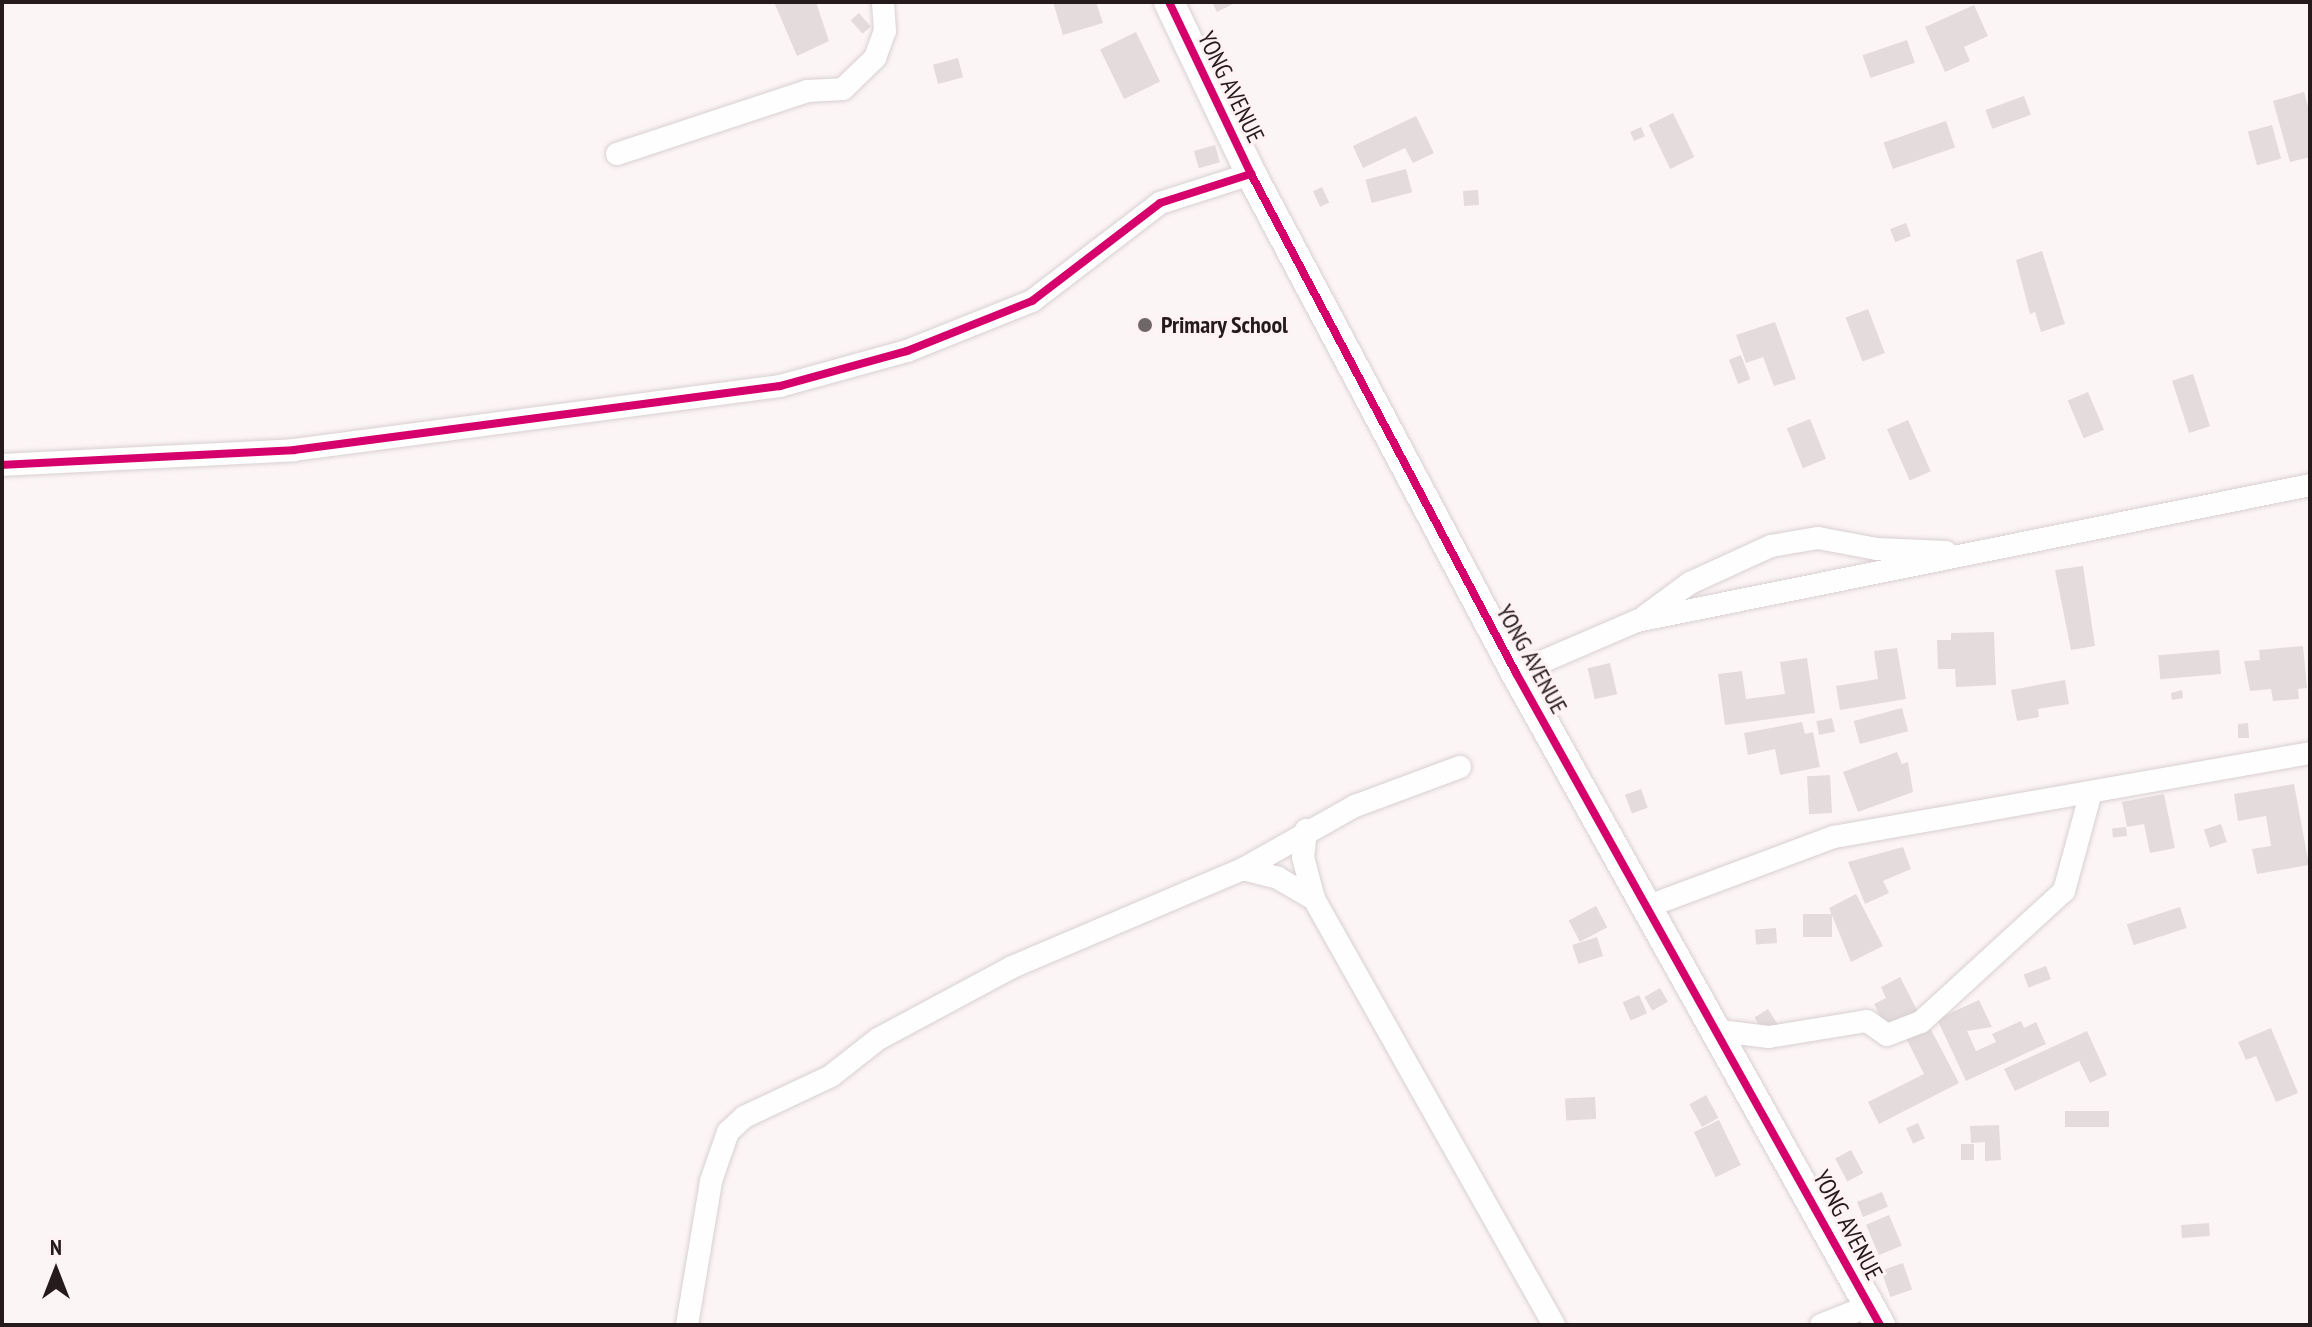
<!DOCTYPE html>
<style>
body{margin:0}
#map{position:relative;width:2312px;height:1327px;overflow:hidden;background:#fcf5f6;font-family:"PT Sans Narrow",sans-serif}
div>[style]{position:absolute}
.building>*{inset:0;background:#e4dbdc;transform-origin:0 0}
.roads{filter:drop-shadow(0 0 2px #d8d0d1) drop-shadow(0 0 2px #d8d0d1)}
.street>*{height:22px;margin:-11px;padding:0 11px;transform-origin:11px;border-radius:11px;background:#fffefe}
.secondary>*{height:30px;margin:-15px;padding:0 15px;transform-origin:15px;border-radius:15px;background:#fffefe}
.cycleway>*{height:8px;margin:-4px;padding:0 4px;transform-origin:4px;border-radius:4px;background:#d6006c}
.dots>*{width:22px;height:22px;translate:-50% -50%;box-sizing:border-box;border:4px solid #fff2f4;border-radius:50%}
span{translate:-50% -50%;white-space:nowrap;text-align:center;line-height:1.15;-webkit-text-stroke:6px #fff2f4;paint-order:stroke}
.street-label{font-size:24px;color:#251a1c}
.poi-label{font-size:24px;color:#251a1c;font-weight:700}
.left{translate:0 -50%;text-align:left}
.frame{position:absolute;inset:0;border:4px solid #251a1c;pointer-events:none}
.north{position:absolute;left:16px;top:1231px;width:80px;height:80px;-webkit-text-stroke:6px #fff2f4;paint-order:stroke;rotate:0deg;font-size:22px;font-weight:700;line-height:32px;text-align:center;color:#251a1c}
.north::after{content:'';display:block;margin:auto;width:28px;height:36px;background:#251a1c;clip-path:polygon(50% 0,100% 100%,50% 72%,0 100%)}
</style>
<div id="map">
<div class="building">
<div style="clip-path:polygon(774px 2px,816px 2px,829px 41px,797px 56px)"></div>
<div style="clip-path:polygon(1053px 2px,1096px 2px,1103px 23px,1063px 35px)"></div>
<div style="clip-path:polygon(1212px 2px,1237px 2px,1217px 12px)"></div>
<div style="clip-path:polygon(1974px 5px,1988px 36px,1964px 47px,1970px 61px,1945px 72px,1925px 27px)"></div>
<div style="left:859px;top:13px;width:18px;height:11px;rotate:49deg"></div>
<div style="left:1136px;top:32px;width:55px;height:40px;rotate:64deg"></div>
<div style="left:1907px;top:40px;width:24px;height:47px;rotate:71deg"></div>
<div style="left:958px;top:58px;width:20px;height:26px;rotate:75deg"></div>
<div style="clip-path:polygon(2304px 92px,2310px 114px,2310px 157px,2290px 162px,2273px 101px)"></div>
<div style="left:2024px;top:96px;width:20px;height:41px;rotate:70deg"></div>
<div style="left:1673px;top:113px;width:49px;height:27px;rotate:64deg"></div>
<div style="clip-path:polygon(1416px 116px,1434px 153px,1413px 163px,1405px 148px,1363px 168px,1353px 146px)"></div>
<div style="left:1946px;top:121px;width:28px;height:66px;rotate:71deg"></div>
<div style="left:2272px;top:125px;width:35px;height:25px;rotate:75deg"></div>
<div style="left:1641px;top:127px;width:10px;height:12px;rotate:66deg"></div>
<div style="left:1215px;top:145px;width:18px;height:22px;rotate:74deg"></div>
<div style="left:1406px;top:169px;width:24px;height:42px;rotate:75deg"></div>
<div style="left:1322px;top:187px;width:17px;height:10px;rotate:65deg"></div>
<div style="left:1478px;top:190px;width:15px;height:15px;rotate:86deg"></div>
<div style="left:1906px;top:223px;width:14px;height:17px;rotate:69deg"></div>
<div style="clip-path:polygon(2042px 251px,2065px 324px,2041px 332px,2035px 312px,2030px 314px,2016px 260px)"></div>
<div style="left:1868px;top:309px;width:47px;height:24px;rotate:69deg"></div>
<div style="clip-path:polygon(1775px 322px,1796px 379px,1774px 386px,1763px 357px,1746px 363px,1736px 335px)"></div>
<div style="left:1741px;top:355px;width:26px;height:13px;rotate:69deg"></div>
<div style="left:2193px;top:374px;width:55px;height:22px;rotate:72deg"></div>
<div style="left:2088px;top:392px;width:41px;height:22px;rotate:67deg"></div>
<div style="left:1810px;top:419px;width:43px;height:25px;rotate:68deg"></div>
<div style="left:1908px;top:420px;width:56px;height:23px;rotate:66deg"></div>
<div style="clip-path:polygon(2083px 566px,2095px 646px,2071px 650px,2055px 570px)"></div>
<div style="clip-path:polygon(1994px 632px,1996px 685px,1956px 687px,1955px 669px,1938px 669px,1937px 640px,1951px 640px,1951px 633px)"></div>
<div style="clip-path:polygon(2303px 646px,2307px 688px,2298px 689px,2299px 699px,2273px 701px,2271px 689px,2250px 691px,2244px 661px,2260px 660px,2259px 650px)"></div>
<div style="clip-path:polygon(1897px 648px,1906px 699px,1840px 710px,1836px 686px,1878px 679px,1874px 651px)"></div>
<div style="left:2219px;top:650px;width:24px;height:61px;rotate:85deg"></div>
<div style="clip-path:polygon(1807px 658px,1815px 713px,1725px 725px,1718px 674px,1742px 671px,1746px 699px,1785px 694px,1780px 662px)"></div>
<div style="left:1610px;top:663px;width:32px;height:23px;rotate:77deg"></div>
<div style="clip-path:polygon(2065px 680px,2069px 704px,2038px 709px,2039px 717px,2017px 721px,2011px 690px)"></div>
<div style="clip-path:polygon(2182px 690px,2183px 698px,2172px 700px,2171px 693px)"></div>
<div style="left:1902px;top:708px;width:24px;height:50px;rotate:75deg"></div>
<div style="left:1832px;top:718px;width:14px;height:16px;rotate:78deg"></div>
<div style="clip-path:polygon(1802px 722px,1805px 734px,1813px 732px,1820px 767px,1780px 775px,1775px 749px,1748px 755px,1744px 733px)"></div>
<div style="clip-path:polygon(2248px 723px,2249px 738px,2238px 738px,2238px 724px)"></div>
<div style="clip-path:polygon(1897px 752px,1902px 764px,1908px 762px,1913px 792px,1858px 812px,1843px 772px)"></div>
<div style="left:1830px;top:775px;width:38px;height:23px;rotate:87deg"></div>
<div style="clip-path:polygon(2294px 784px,2309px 865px,2257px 874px,2252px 849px,2271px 846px,2266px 816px,2238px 821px,2234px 794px)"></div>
<div style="left:1641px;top:789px;width:20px;height:17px;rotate:70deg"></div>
<div style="clip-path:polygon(2164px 794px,2175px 848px,2150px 853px,2144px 824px,2127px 827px,2122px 802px)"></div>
<div style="left:2221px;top:824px;width:19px;height:18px;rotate:72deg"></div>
<div style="left:2126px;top:827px;width:9px;height:14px;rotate:84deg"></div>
<div style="clip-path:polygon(1903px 847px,1911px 869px,1883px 881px,1889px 893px,1865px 904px,1848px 862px)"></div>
<div style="clip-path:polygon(1856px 894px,1883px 946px,1851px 962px,1829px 908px)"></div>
<div style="left:1596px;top:906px;width:24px;height:31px;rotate:62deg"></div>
<div style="left:2180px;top:907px;width:22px;height:56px;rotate:72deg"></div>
<div style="left:1832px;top:914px;width:23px;height:29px;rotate:90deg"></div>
<div style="left:1776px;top:928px;width:15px;height:21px;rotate:86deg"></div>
<div style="left:1597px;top:937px;width:20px;height:26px;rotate:72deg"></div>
<div style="left:2046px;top:966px;width:14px;height:24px;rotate:69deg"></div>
<div style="clip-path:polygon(1900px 977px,1919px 1014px,1887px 1030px,1874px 1004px,1886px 998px,1881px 987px)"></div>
<div style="left:1660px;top:988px;width:16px;height:18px;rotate:60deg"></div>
<div style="left:1639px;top:995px;width:20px;height:18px;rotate:66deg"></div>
<div style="clip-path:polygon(1979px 1000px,1992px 1027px,1967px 1031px,1976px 1051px,1996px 1042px,1992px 1034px,2021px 1021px,2024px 1028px,2036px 1022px,2046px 1044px,1966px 1081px,1937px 1019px)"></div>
<div style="left:1768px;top:1009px;width:19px;height:16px;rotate:58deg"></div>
<div style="clip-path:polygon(1928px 1024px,1959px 1083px,1879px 1124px,1868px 1102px,1924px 1074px,1905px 1036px)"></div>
<div style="clip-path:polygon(2271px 1028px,2298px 1093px,2276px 1102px,2256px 1056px,2246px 1060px,2238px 1042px)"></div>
<div style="clip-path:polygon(2087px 1031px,2107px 1075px,2090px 1083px,2079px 1061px,2015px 1091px,2004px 1069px)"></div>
<div style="left:1706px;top:1095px;width:26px;height:19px;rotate:61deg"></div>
<div style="left:1595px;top:1097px;width:22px;height:30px;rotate:87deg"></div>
<div style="left:2109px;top:1111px;width:16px;height:44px;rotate:90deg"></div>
<div style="left:1719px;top:1120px;width:50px;height:28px;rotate:64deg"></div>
<div style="left:1918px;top:1123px;width:17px;height:13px;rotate:66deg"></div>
<div style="clip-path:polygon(1999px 1125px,2001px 1160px,1985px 1161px,1985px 1142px,1971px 1143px,1970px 1126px)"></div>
<div style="left:1961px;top:1144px;width:13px;height:16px"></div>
<div style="left:1851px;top:1150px;width:26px;height:18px;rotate:62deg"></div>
<div style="left:1882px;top:1192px;width:16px;height:27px;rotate:68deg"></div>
<div style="left:1889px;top:1215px;width:33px;height:25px;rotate:67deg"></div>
<div style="left:2209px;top:1223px;width:13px;height:28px;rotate:86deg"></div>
<div style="left:1903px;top:1263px;width:28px;height:23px;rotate:71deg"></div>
</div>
<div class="roads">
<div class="street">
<div style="left:617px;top:154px;width:200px;rotate:-18.3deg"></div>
<div style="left:807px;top:91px;width:36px;rotate:-3deg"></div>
<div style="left:843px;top:89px;width:45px;rotate:-44.1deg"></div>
<div style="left:875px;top:58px;width:29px;rotate:-70deg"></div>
<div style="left:885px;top:31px;width:29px;rotate:-94deg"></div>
<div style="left:2px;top:465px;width:292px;rotate:-2.9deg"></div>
<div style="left:294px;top:450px;width:490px;rotate:-7.5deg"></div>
<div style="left:780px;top:386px;width:132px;rotate:-15.4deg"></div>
<div style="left:907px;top:351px;width:135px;rotate:-21.8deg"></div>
<div style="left:1032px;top:301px;width:161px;rotate:-37.4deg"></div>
<div style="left:1160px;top:203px;width:96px;rotate:-17.7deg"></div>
<div style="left:1645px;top:616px;width:56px;rotate:-36.3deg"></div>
<div style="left:1690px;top:583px;width:89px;rotate:-24.6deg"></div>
<div style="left:1771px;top:546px;width:48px;rotate:-9.7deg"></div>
<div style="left:1818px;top:538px;width:60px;rotate:10.6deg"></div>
<div style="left:1877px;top:549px;width:69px;rotate:2.5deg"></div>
<div style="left:1516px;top:673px;width:132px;rotate:-23.3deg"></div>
<div style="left:1637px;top:621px;width:687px;rotate:-11.42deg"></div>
<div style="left:1306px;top:830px;width:27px;rotate:96deg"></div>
<div style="left:1303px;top:857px;width:43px;rotate:75.3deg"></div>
<div style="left:1314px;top:899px;width:489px;rotate:60.6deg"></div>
<div style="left:1243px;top:869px;width:36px;rotate:14deg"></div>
<div style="left:1278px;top:878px;width:42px;rotate:30.3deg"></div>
<div style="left:1649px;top:906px;width:197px;rotate:-20.5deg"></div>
<div style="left:1834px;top:837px;width:483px;rotate:-10deg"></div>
<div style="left:1720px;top:1031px;width:49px;rotate:7deg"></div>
<div style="left:1769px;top:1037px;width:99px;rotate:-9.3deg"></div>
<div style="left:1867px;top:1021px;width:24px;rotate:35deg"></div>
<div style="left:1887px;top:1035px;width:36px;rotate:-21deg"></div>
<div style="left:1921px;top:1022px;width:194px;rotate:-42.5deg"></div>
<div style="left:2064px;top:891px;width:98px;rotate:-74.7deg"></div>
<div style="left:687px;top:1325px;width:146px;rotate:-80.5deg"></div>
<div style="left:711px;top:1181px;width:52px;rotate:-70.9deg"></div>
<div style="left:728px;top:1132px;width:22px;rotate:-43deg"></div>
<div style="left:744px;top:1117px;width:96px;rotate:-25.2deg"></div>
<div style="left:831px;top:1076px;width:60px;rotate:-38.2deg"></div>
<div style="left:878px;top:1039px;width:152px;rotate:-28.2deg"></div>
<div style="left:1012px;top:967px;width:251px;rotate:-23deg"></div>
<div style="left:1243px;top:869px;width:129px;rotate:-29.4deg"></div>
<div style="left:1355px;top:806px;width:112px;rotate:-20.4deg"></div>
<div style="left:1821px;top:1325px;width:52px;rotate:-21.6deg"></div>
</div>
<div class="secondary">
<div style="left:1169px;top:2px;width:191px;rotate:64.5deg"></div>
<div style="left:1251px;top:174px;width:565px;rotate:62.03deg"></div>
<div style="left:1516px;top:673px;width:747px;rotate:60.83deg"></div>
</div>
</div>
<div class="cycleway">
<div style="left:1169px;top:2px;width:191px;rotate:64.5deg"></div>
<div style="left:1251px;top:174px;width:565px;rotate:62.03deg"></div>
<div style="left:1516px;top:673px;width:747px;rotate:60.83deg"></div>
<div style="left:2px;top:465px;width:292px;rotate:-2.9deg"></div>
<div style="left:294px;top:450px;width:490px;rotate:-7.5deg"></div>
<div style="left:780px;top:386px;width:132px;rotate:-15.4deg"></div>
<div style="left:907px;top:351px;width:135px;rotate:-21.8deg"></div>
<div style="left:1032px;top:301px;width:161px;rotate:-37.4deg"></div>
<div style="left:1160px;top:203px;width:96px;rotate:-17.7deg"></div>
</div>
<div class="dots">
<div style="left:1145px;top:325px;background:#706768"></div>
</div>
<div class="street-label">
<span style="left:1231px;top:87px;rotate:64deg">YONG AVENUE</span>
<span style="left:1532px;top:659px;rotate:61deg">YONG AVENUE</span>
<span style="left:1848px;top:1225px;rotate:62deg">YONG AVENUE</span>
</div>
<div class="poi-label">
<span class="left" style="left:1161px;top:325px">Primary School</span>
</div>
<div class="frame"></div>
<div class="north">N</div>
</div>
